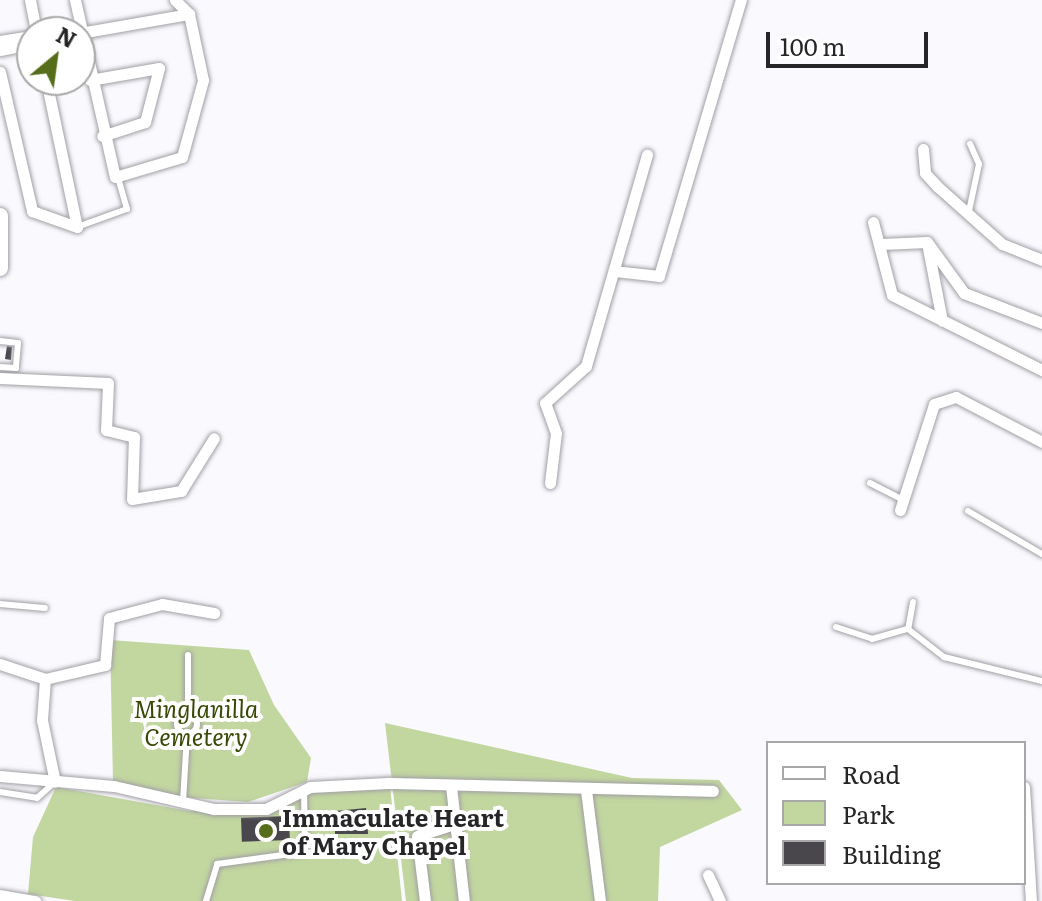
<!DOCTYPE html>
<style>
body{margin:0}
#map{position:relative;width:1042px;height:901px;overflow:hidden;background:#faf9fe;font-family:Literata,serif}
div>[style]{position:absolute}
.green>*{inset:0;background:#c2d6a0}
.building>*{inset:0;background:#49474c;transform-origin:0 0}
.roads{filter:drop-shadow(0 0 2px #a19fa4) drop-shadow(0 0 2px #a19fa4)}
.lane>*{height:6px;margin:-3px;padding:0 3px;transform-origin:3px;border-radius:3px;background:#fff}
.lane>.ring{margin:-3px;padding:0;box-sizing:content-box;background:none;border:6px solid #fff;border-radius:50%}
.street>*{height:11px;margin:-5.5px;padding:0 5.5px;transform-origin:5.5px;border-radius:5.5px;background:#fff}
.secondary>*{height:16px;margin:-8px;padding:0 8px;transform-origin:8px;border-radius:8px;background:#fff}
.dots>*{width:22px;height:22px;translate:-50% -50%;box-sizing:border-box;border:4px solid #fff;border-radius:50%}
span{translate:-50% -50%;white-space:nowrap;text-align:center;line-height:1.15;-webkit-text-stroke:8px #fff;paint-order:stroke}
.park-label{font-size:24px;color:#384905;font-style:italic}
.poi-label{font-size:24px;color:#262628;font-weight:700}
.left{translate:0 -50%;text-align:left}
.legend{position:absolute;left:766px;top:741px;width:260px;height:144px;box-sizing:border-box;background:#fff;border:2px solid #a8a8a9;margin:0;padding:10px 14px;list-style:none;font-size:24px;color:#262628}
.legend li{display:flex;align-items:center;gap:16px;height:40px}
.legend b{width:40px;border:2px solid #a8a8a9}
.north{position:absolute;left:16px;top:16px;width:80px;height:80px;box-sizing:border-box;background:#fff;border:2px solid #a8a8a9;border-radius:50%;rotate:29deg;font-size:22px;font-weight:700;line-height:32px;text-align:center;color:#262628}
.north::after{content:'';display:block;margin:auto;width:28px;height:36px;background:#566d1c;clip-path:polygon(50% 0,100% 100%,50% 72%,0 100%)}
.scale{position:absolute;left:766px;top:32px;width:162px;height:36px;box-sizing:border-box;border:4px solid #262628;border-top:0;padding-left:10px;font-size:24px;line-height:28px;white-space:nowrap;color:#262628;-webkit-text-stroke:6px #fff;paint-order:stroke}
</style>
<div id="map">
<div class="green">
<div style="clip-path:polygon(110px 640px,249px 650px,274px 705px,311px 758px,307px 782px,248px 802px,178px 797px,113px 781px)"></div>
<div style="clip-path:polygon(385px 723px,632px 778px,719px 780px,742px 810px,660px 847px,658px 901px,406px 901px)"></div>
<div style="clip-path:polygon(390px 786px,402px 901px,75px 901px,28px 894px,33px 837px,56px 787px,189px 811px,269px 811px,310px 790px)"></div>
</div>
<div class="building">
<div style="clip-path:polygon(7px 346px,12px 347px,11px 360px,5px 359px)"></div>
<div style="clip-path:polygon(366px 808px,368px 834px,335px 834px,335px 811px)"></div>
<div style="left:289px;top:816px;width:24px;height:48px;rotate:88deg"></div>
</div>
<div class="roads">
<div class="lane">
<div style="left:969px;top:211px;width:48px;rotate:-78deg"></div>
<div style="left:979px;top:164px;width:22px;rotate:-114deg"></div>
<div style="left:77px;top:227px;width:53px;rotate:-19.8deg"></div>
<div style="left:127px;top:209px;width:33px;rotate:-106deg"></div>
<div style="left:0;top:341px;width:18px;rotate:6deg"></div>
<div style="left:18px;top:343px;width:25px;rotate:95deg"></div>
<div style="left:16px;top:368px;width:16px;rotate:-176deg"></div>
<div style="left:870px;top:483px;width:36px;rotate:27deg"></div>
<div style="left:968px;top:511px;width:86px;rotate:30.2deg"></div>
<div style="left:913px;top:602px;width:27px;rotate:100deg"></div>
<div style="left:908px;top:629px;width:46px;rotate:37.9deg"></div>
<div style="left:944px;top:657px;width:101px;rotate:13.8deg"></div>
<div style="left:0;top:604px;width:45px;rotate:5.1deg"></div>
<div style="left:836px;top:627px;width:38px;rotate:18deg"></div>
<div style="left:872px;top:639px;width:37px;rotate:-16deg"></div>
<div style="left:188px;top:714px;width:59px;rotate:-90deg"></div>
<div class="ring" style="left:177px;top:714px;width:14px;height:14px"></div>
<div style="left:0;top:792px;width:37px;rotate:9deg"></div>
<div style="left:37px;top:798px;width:24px;rotate:-42deg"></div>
<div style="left:183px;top:802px;width:68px;rotate:-86.6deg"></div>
<div style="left:206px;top:901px;width:39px;rotate:-73deg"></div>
<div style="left:217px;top:864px;width:89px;rotate:-7.8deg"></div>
<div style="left:305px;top:852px;width:62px;rotate:-90.9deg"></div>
</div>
<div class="street">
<div style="left:30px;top:0;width:33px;rotate:79deg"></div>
<div style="left:75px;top:0;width:181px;rotate:77.3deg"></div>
<div style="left:115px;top:177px;width:70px;rotate:-16.6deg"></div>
<div style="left:182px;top:157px;width:80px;rotate:-74.7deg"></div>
<div style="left:203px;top:80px;width:67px;rotate:-102deg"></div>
<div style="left:189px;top:14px;width:20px;rotate:-135deg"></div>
<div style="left:55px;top:32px;width:24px"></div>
<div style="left:80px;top:33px;width:111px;rotate:-9.9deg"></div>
<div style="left:0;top:41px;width:32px;rotate:-9deg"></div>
<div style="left:0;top:50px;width:33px;rotate:-11deg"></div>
<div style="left:0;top:72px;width:143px;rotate:77deg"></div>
<div style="left:32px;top:211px;width:48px;rotate:19.6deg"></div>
<div style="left:46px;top:80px;width:150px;rotate:78.1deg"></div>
<div style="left:90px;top:80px;width:70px;rotate:-9.9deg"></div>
<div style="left:159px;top:68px;width:56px;rotate:104.5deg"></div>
<div style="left:145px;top:122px;width:45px;rotate:162deg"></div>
<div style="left:923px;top:149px;width:24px;rotate:85deg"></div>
<div style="left:925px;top:173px;width:19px;rotate:47deg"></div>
<div style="left:938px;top:187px;width:86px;rotate:41.7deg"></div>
<div style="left:1002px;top:244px;width:43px;rotate:21.8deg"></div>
<div style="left:873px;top:222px;width:75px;rotate:75.4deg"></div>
<div style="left:892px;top:295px;width:168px;rotate:26.6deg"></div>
<div style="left:927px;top:243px;width:79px;rotate:79.1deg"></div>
<div style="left:881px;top:244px;width:46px;rotate:-2.5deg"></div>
<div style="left:927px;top:242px;width:63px;rotate:54deg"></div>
<div style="left:964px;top:293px;width:84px;rotate:21deg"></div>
<div style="left:614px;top:271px;width:45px;rotate:6.3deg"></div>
<div style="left:659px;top:276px;width:288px;rotate:-73.5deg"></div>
<div style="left:0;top:378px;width:108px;rotate:2.7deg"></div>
<div style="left:108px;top:383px;width:47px;rotate:92.4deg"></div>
<div style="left:106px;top:430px;width:29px;rotate:14deg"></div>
<div style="left:134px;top:437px;width:62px;rotate:91.8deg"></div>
<div style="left:132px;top:499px;width:50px;rotate:-9.3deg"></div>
<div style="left:181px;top:491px;width:62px;rotate:-58.1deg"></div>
<div style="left:550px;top:483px;width:50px;rotate:-83.2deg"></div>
<div style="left:556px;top:433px;width:32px;rotate:-110deg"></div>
<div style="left:545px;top:403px;width:55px;rotate:-42.1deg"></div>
<div style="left:586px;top:366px;width:220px;rotate:-73.9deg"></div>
<div style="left:900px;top:510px;width:111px;rotate:-72.2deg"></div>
<div style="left:934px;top:404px;width:23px;rotate:-18deg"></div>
<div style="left:956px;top:397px;width:97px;rotate:27.6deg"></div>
<div style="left:0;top:664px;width:47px;rotate:18.4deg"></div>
<div style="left:45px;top:679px;width:62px;rotate:-13.1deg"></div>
<div style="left:105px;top:665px;width:47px;rotate:-85.1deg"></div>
<div style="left:109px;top:618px;width:55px;rotate:-14.8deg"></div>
<div style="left:162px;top:604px;width:53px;rotate:9.8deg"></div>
<div style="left:45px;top:679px;width:41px;rotate:94.2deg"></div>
<div style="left:42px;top:720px;width:63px;rotate:78.2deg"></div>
<div style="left:0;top:776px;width:114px;rotate:5deg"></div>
<div style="left:114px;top:786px;width:103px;rotate:13deg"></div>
<div style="left:214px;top:809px;width:52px"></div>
<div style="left:266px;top:809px;width:49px;rotate:-26.6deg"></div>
<div style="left:310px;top:787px;width:78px;rotate:-2.9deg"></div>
<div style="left:388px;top:783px;width:325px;rotate:1.4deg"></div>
<div style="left:451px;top:786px;width:116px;rotate:83.6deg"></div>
<div style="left:1024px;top:787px;width:114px;rotate:86.5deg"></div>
<div style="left:586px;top:790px;width:112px;rotate:82.8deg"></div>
<div style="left:708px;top:875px;width:29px;rotate:65deg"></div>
<div style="left:0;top:895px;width:36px;rotate:10deg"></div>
<div style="left:425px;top:901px;width:65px;rotate:-97deg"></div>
<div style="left:417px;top:836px;width:39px;rotate:-18deg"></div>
</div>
<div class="secondary">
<div style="left:0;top:216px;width:52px;rotate:90deg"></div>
</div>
</div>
<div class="dots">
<div style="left:266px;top:831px;background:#566d1c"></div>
</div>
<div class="park-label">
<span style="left:196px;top:722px">Minglanilla<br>Cemetery</span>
</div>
<div class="poi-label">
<span class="left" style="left:282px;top:831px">Immaculate Heart<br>of Mary Chapel</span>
</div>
<ul class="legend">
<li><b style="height:10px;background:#fff"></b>Road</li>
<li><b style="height:22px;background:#c2d6a0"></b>Park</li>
<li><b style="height:22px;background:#49474c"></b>Building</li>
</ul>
<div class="north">N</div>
<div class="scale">100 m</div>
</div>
